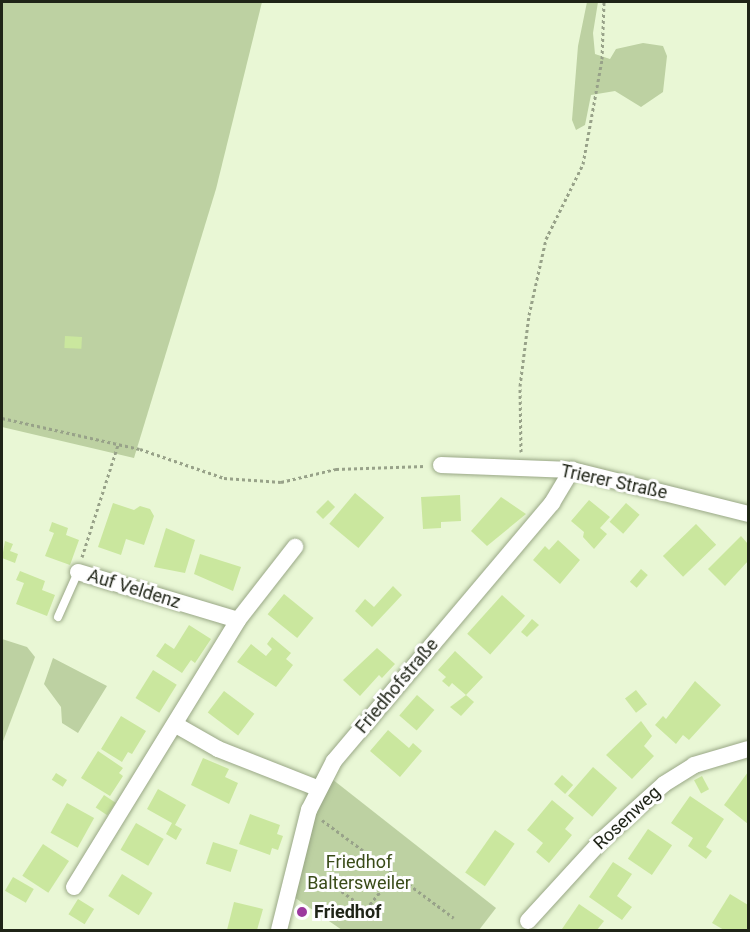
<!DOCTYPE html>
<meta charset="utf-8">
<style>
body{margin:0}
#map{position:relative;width:750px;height:932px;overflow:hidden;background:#e9f7d5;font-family:Roboto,sans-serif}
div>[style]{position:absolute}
.green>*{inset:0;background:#bdd1a2}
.building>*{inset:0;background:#cae79e;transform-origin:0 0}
.path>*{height:3px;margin-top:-1.5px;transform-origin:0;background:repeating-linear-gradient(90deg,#98a289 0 3px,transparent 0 6px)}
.roads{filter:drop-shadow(0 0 2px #99a786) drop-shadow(0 0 2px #99a786)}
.service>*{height:8px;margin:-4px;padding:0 4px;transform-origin:4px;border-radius:4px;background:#fff}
.minor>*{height:16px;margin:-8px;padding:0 8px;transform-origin:8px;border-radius:8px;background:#fff}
.dots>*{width:16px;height:16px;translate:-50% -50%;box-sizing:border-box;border:3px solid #fefefe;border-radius:50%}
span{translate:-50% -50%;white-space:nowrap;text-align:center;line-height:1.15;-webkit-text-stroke:6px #fefefe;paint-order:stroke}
.street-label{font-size:18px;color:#1f2417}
.park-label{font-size:18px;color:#394b18}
.poi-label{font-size:18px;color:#1f2417;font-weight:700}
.left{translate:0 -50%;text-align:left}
.frame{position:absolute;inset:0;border:3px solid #1f2417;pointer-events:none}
</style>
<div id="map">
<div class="green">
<div style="clip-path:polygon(2px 2px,262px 2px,216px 189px,134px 458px,2px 427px)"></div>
<div style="clip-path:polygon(587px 2px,598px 2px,593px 33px,595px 54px,610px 59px,616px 49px,643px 43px,663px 46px,667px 56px,663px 92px,641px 107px,615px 91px,591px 95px,585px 125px,576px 130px,572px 120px,578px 46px)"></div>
<div style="clip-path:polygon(2px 639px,27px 647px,35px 657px,2px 744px)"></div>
<div style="clip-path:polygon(53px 658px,107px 686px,78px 733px,62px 723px,61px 707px,44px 684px)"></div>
<div style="clip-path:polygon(332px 779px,496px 908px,479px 930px,342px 930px,291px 895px,318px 804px)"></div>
</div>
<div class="building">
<div style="left:65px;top:336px;width:17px;height:12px;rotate:3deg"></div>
<div style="left:355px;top:493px;width:38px;height:40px;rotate:40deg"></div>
<div style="clip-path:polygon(460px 495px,461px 521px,441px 522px,441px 528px,423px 529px,421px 497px)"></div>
<div style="clip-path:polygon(501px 497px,526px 514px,487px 546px,471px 531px)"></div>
<div style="left:328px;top:500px;width:10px;height:17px;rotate:45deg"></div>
<div style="clip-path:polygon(589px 500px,610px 517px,600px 528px,607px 534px,594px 549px,583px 537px,584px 532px,571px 521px)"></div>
<div style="clip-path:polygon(113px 503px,134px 510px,140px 506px,150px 509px,154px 516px,144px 545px,126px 539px,121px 555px,98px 547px)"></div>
<div style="left:626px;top:503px;width:18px;height:25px;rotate:41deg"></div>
<div style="clip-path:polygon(52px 522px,68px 528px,66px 535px,79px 540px,70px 565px,45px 556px,54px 533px,49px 531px)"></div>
<div style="left:696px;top:524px;width:29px;height:46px;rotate:46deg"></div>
<div style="clip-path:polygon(166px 528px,195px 540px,185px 573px,154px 567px)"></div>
<div style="clip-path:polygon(741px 536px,748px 544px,748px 561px,725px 586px,708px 569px)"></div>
<div style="clip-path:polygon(558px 540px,580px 560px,560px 584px,533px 560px,545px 546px,549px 550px)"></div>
<div style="clip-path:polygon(5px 541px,13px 544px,10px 551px,18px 554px,15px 563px,2px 558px)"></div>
<div style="clip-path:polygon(200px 554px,241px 567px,233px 591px,194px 574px)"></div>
<div style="left:641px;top:569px;width:9px;height:17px;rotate:41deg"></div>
<div style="clip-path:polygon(20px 571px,45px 581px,42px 590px,55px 595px,47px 616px,16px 604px,24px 583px,16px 580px)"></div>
<div style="clip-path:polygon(393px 586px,402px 595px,372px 627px,355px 611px,365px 599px,374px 607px)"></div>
<div style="left:284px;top:594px;width:38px;height:26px;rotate:39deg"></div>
<div style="left:502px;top:595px;width:31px;height:52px;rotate:42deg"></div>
<div style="clip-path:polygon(532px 619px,539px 625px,527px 637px,521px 632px)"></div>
<div style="clip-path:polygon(189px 625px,211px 639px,195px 663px,191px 660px,182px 673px,156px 656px,165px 643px,174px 649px)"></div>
<div style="clip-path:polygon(272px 637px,291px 653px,286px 659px,293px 665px,276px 687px,237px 662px,251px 644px,266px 656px,272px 649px,267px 644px)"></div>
<div style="clip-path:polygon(377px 648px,395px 664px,382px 678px,379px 675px,360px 696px,343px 680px)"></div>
<div style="clip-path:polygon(455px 651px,483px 677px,466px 695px,452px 683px,449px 687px,442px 681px,446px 677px,438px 670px)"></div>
<div style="left:153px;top:670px;width:28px;height:33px;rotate:32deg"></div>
<div style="clip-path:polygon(695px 681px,721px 705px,689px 740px,683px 735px,676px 744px,655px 725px,663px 716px,666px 719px)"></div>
<div style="left:636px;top:690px;width:18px;height:14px;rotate:52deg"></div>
<div style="left:224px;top:691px;width:38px;height:27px;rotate:37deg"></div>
<div style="left:417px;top:695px;width:23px;height:27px;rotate:41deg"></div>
<div style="clip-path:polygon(466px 695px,474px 702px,461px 716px,450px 707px)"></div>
<div style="clip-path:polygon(121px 716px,146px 731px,132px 754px,128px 752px,122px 762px,101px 749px)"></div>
<div style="clip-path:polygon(641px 721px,652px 736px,644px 746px,654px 756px,632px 779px,606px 755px)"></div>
<div style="clip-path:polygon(388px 730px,409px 748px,413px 743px,422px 751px,400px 777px,370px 751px)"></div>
<div style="clip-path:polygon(98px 751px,123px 768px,119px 773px,123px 776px,110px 796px,81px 778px)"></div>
<div style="clip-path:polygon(203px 758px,229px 769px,225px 777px,238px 783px,229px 804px,191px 785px)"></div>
<div style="left:593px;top:767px;width:32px;height:38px;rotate:41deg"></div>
<div style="clip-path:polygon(748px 772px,748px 824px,724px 805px)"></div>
<div style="left:56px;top:773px;width:13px;height:8px;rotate:32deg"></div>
<div style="left:562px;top:775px;width:15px;height:12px;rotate:42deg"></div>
<div style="left:702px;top:776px;width:15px;height:9px;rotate:62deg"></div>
<div style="clip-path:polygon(158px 789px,186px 805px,175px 825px,182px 829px,176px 840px,166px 834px,172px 823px,147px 809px)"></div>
<div style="left:104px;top:795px;width:14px;height:15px;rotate:34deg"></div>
<div style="clip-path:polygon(690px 796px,724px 819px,706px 847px,712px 851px,706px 859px,688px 846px,693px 838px,671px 823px)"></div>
<div style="clip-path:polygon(552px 800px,574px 818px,565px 829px,572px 835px,549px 863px,536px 852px,543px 843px,527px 830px)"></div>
<div style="left:67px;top:803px;width:31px;height:34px;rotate:29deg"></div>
<div style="clip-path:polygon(250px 814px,280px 825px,277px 834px,283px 836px,278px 850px,272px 848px,270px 855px,239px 844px)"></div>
<div style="left:136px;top:823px;width:32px;height:31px;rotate:30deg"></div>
<div style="left:648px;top:829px;width:29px;height:36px;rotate:34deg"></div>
<div style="left:495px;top:830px;width:24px;height:52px;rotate:35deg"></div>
<div style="left:213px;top:842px;width:26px;height:23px;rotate:18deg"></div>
<div style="left:43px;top:844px;width:31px;height:38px;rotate:33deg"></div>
<div style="clip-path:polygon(613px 862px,632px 874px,617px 896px,632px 907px,622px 920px,589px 897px)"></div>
<div style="left:122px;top:874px;width:36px;height:26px;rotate:32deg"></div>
<div style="left:13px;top:877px;width:24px;height:16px;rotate:30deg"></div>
<div style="clip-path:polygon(730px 894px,748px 905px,748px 930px,724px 930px,712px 923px)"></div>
<div style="left:78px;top:899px;width:19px;height:18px;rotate:32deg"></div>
<div style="clip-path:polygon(234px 902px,263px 909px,257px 930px,227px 930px)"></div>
<div style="clip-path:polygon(579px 904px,604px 921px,597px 930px,562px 929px)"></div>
</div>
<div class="path">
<div style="left:2px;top:418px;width:141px;rotate:12.7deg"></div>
<div style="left:140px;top:449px;width:89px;rotate:19deg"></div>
<div style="left:224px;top:478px;width:57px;rotate:4deg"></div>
<div style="left:281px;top:482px;width:57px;rotate:-13.3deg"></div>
<div style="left:336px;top:469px;width:89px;rotate:-1.9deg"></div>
<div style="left:521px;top:452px;width:66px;rotate:-90.9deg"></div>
<div style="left:520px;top:386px;width:72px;rotate:-82.8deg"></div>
<div style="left:529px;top:315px;width:78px;rotate:-77.4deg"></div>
<div style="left:546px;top:239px;width:84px;rotate:-63.7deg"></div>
<div style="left:583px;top:164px;width:107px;rotate:-79.7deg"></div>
<div style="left:602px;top:59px;width:57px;rotate:-88deg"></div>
<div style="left:82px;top:557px;width:118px;rotate:-72.2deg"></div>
<div style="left:322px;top:820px;width:164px;rotate:36.6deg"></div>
<div style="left:322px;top:877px;width:54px;rotate:36deg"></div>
<div style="left:366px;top:909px;width:45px;rotate:-50.4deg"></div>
</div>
<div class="roads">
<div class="service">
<div style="left:58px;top:617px;width:49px;rotate:-66deg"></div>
</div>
<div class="minor">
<div style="left:441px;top:465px;width:131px;rotate:2.2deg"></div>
<div style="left:572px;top:470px;width:181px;rotate:14deg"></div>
<div style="left:78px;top:572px;width:167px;rotate:16.7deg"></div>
<div style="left:176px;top:725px;width:48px;rotate:29.7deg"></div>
<div style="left:218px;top:749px;width:106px;rotate:21.5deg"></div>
<div style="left:74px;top:887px;width:313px;rotate:-58.4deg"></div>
<div style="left:238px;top:620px;width:93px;rotate:-52deg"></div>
<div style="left:528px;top:921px;width:111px;rotate:-47.6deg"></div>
<div style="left:603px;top:839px;width:82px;rotate:-42deg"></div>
<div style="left:664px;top:784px;width:36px;rotate:-32deg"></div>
<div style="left:694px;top:765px;width:56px;rotate:-16.5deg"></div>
<div style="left:279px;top:930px;width:124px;rotate:-76deg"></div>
<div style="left:309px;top:810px;width:55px;rotate:-63deg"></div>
<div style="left:334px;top:761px;width:338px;rotate:-49.8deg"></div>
<div style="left:552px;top:503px;width:39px;rotate:-59deg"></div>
</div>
</div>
<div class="dots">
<div style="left:302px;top:912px;background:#9c399e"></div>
</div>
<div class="street-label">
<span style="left:614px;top:482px;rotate:12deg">Trierer Straße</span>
<span style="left:134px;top:589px;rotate:17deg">Auf Veldenz</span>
<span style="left:397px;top:686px;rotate:-50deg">Friedhofstraße</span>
<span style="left:627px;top:818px;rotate:-43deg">Rosenweg</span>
</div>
<div class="park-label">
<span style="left:359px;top:873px">Friedhof<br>Baltersweiler</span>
</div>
<div class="poi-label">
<span class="left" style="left:314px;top:912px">Friedhof</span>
</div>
<div class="frame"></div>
</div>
